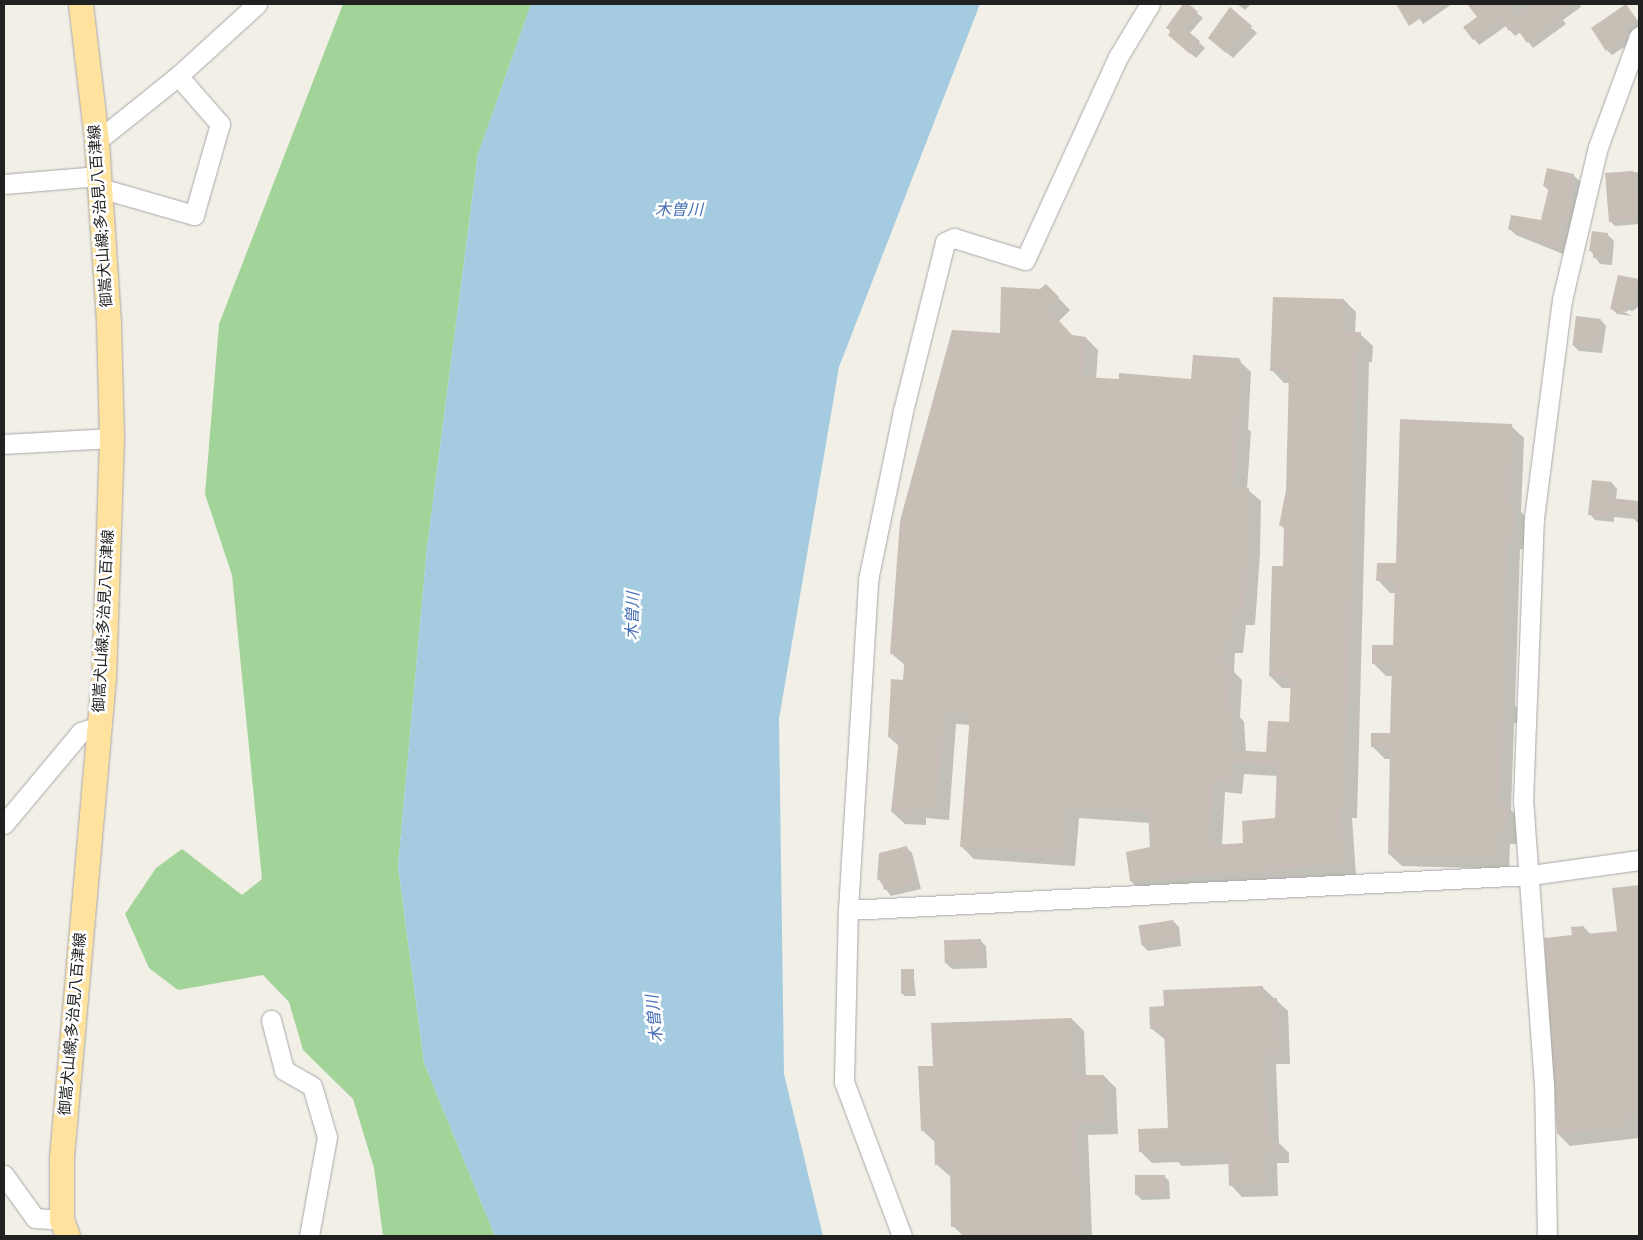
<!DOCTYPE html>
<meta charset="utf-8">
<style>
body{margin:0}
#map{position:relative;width:1643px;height:1240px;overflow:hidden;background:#f2efe7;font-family:"Fira Sans Condensed","Noto Sans JP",sans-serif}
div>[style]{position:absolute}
.forest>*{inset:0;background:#a2d399}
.water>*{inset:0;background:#a5cbe1}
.shadow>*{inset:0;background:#0003}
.building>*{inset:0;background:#c7bfb6;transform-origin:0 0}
.roads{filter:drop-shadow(0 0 1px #a8a8a8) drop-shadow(0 0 1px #a8a8a8)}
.minor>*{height:19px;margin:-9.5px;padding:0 9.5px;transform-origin:9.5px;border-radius:9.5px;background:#fff}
.major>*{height:24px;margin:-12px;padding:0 12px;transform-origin:12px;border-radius:12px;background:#ffe29e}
span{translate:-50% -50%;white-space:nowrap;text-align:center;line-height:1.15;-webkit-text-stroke:5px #fff;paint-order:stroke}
.street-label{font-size:15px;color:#212121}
.water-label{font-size:16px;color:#466fb7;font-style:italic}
.frame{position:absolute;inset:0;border:5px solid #212121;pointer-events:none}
</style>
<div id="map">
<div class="forest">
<div style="clip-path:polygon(343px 4px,531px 4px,478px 154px,427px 547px,398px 866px,424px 1063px,495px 1236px,383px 1236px,374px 1168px,353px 1099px,303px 1050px,289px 1002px,263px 975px,178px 990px,149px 968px,125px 914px,156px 868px,182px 849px,242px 895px,262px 879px,232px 575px,205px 494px,219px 324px)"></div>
</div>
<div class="water">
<div style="clip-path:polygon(531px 4px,980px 4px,839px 367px,779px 719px,784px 1074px,823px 1236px,495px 1236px,424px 1063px,398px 866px,427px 547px,478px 154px)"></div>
</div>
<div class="shadow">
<div style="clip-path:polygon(1185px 4px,1203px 18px,1189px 34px,1205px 48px,1196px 58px,1175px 40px,1168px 28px)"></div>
<div style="clip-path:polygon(1237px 4px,1251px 4px,1245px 10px)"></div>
<div style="clip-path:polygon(1411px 4px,1452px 4px,1423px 24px)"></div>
<div style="clip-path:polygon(1468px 4px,1579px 4px,1581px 7px,1563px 20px,1566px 24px,1533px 48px,1521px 32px,1515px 36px,1506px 26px,1479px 45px,1474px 39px,1479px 18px)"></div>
<div style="clip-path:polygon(1626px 6px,1639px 22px,1639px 27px,1628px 35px,1632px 42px,1612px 55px,1607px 50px)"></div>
<div style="clip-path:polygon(1230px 9px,1257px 33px,1233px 58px,1216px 43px)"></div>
<div style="clip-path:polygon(1639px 172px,1639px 224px,1615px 226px,1610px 221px,1606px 174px)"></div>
<div style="clip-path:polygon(1574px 176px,1581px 182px,1563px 254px,1516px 235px,1509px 228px,1542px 221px,1549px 191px,1544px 186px)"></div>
<div style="clip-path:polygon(1608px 235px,1614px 241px,1612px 265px,1600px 264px,1590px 250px)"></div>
<div style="clip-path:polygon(1619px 276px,1639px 280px,1639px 306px,1633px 311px,1616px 308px,1632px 316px,1617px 314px,1611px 308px)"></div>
<div style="clip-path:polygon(evenodd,1046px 285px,1070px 310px,1059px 321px,1073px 337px,1086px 338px,1098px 350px,1096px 379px,1192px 380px,1238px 360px,1251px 372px,1248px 429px,1251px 432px,1247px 489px,1261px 501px,1260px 553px,1255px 625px,1246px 625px,1243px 653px,1235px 653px,1234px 672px,1242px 680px,1240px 717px,1244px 722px,1246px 752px,1267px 753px,1290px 723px,1292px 688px,1282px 688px,1270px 676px,1284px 568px,1285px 530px,1281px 525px,1287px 490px,1290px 383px,1284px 383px,1272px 370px,1344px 300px,1356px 312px,1355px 334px,1360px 334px,1373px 346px,1372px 362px,1369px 362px,1357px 818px,1352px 818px,1356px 875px,1143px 893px,1131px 881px,1151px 848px,1150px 823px,1079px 818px,1075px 866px,974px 859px,962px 847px,970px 725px,956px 724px,949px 820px,926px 818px,926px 825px,905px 824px,892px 812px,900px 747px,889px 737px,906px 666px,892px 654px,1001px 335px,1046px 285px,1244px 774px,1278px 776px,1276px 819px,1244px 844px,1222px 846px,1225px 792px,1242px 794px,1244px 774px)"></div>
<div style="clip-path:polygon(1601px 320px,1606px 326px,1602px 353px,1579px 351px,1574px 346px)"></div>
<div style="clip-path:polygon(1511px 426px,1524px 438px,1521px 512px,1528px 519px,1526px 549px,1520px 549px,1515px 706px,1520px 711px,1520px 723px,1514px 723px,1511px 810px,1520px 819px,1518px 844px,1510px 844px,1509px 869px,1402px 866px,1389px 854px,1391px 759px,1385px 759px,1373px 747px,1391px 735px,1393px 676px,1386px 676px,1373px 663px,1394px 647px,1396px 593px,1390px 593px,1378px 580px,1397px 565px)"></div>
<div style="clip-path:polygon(1612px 483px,1617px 489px,1616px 500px,1639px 501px,1639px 524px,1634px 519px,1614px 517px,1614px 522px,1595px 520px,1590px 514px)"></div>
<div style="clip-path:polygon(906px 847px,912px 853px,921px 889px,891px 896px,879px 880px,881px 854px)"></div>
<div style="clip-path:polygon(1639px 887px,1639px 1138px,1570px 1146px,1558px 1134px,1573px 937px,1584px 927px,1591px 935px,1618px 932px,1614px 889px)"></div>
<div style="clip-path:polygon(1173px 921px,1179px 927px,1181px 946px,1148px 951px,1142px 945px)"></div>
<div style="clip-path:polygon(980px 940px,986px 946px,987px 968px,952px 969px,946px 963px)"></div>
<div style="clip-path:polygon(913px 970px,916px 996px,905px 996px,902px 993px)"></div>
<div style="clip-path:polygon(1262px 987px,1288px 1011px,1290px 1064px,1276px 1064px,1279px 1143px,1289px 1153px,1289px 1163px,1277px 1163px,1278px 1196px,1242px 1197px,1231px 1185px,1230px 1164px,1182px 1166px,1178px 1162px,1152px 1163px,1140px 1151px,1170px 1129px,1166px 1040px,1152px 1029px,1165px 1007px)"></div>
<div style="clip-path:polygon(1072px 1019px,1084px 1031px,1086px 1076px,1104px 1076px,1116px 1088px,1118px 1134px,1088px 1135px,1092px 1236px,963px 1236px,953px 1226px,951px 1177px,936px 1164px,936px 1143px,922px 1130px,934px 1067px)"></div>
<div style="clip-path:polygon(1164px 1176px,1169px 1181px,1170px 1199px,1142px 1200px,1137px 1195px)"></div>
</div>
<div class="building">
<div style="clip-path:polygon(1183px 4px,1189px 4px,1198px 12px,1184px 28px,1200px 41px,1190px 54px,1168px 35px,1171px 31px,1166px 28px)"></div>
<div style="clip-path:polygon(1396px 4px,1441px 4px,1409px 26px)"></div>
<div style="clip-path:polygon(1467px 4px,1505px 4px,1515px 18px,1535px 4px,1572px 4px,1558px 14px,1561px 18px,1527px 43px,1515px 26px,1509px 31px,1501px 20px,1473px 40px,1463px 27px,1477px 17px)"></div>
<div style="clip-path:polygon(1626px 4px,1637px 20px,1623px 29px,1627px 36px,1606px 51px,1591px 28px)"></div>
<div style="clip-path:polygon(1230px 7px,1252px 26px,1226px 53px,1208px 38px)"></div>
<div style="clip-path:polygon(1547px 168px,1574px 174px,1569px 217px,1566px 217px,1556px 248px,1508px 229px,1511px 215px,1541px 220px,1549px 187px,1543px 186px)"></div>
<div style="clip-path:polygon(1633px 171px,1636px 174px,1639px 213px,1635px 214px,1635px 220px,1609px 222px,1605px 173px)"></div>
<div style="clip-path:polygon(1592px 231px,1608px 233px,1607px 260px,1593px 258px,1593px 251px,1589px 251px)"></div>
<div style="clip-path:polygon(1618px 275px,1639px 279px,1633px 303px,1629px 302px,1627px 312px,1610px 309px)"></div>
<div style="clip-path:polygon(evenodd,1046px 284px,1059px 297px,1047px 308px,1072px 335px,1086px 337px,1083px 377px,1119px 379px,1119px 373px,1191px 379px,1193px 355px,1239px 358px,1241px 362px,1235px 487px,1249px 488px,1248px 540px,1244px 614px,1234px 613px,1231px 642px,1224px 641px,1222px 666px,1231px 667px,1228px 708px,1232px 708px,1231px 724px,1235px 724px,1233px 750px,1266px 752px,1268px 721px,1289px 722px,1291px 677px,1269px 676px,1272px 566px,1283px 566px,1284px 526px,1279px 526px,1286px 490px,1289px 372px,1270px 371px,1273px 297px,1344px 299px,1343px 332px,1361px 332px,1360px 351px,1357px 351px,1345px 807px,1340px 807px,1344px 864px,1130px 881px,1126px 852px,1150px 847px,1148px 812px,1067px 806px,1063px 855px,960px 847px,970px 714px,944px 712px,937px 808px,915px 806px,914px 814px,891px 812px,899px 738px,888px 737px,891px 679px,903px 680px,905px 655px,890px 654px,900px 521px,952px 330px,1000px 333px,1001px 287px,1040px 289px,1046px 284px,1232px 763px,1277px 764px,1275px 818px,1242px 821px,1243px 843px,1210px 845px,1213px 781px,1230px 782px,1232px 763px)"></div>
<div style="left:1576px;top:316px;width:25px;height:30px;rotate:7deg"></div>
<div style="clip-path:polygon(1400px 419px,1512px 424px,1509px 506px,1516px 506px,1514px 537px,1508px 537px,1503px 698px,1509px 698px,1508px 711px,1503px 711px,1499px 805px,1509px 806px,1506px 833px,1499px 832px,1498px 858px,1388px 854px,1390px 748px,1371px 747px,1371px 733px,1390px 733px,1392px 664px,1372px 664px,1372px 645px,1393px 645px,1395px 581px,1376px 581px,1377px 563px,1396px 563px)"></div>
<div style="clip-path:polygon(1592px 480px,1612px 482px,1610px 498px,1639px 501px,1639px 515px,1609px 512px,1608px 517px,1588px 515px)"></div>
<div style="clip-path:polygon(907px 846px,916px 883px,884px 890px,881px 879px,877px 880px,879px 853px)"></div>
<div style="clip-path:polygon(1639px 885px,1639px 1116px,1626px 1117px,1627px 1127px,1557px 1134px,1544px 938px,1572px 935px,1571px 927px,1584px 926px,1585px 934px,1617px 931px,1612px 888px)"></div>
<div style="left:1173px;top:920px;width:20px;height:35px;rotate:81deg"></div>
<div style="left:981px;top:939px;width:23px;height:37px;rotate:88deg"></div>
<div style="left:901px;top:969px;width:13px;height:25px"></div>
<div style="clip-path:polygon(1263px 986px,1263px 998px,1277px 998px,1279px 1053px,1265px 1053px,1269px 1140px,1278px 1140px,1278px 1152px,1266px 1152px,1267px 1185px,1229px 1186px,1228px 1153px,1169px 1155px,1169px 1151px,1139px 1152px,1138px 1129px,1168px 1128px,1164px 1029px,1150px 1029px,1149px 1007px,1164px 1006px,1163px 990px)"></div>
<div style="clip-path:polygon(1072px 1018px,1074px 1075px,1104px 1075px,1106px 1108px,1106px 1123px,1076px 1123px,1081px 1236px,961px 1236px,961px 1227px,951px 1227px,950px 1165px,935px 1165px,934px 1131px,921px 1131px,918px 1066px,933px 1066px,931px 1023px)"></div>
<div style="left:1165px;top:1175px;width:20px;height:30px;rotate:90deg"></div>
</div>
<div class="roads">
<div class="minor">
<div style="left:97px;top:141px;width:104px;rotate:-38.7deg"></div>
<div style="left:178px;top:76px;width:107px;rotate:-42.3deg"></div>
<div style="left:4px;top:184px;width:95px;rotate:-4.8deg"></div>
<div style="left:100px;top:188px;width:98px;rotate:16deg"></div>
<div style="left:194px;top:215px;width:95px;rotate:-74.1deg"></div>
<div style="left:220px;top:124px;width:64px;rotate:-131.2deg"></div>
<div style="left:4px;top:444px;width:108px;rotate:-3.2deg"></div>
<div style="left:4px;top:824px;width:120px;rotate:-50.1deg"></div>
<div style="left:81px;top:732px;width:18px;rotate:-19deg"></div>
<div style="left:848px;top:910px;width:683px;rotate:-2.94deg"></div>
<div style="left:1530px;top:875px;width:110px;rotate:-7.8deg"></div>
<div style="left:271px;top:1020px;width:52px;rotate:75.4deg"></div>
<div style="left:284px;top:1070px;width:32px;rotate:30deg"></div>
<div style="left:312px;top:1086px;width:53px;rotate:73.6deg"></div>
<div style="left:327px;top:1137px;width:101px;rotate:100.3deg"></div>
<div style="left:4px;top:1175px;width:53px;rotate:54.2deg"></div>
<div style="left:35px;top:1218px;width:27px;rotate:4deg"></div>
<div style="left:902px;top:1236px;width:165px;rotate:-110.6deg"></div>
<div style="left:844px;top:1082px;width:172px;rotate:-88.7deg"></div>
<div style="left:848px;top:910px;width:331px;rotate:-86.5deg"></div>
<div style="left:868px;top:580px;width:173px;rotate:-78.3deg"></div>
<div style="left:903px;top:411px;width:174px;rotate:-76deg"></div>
<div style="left:945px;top:242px;width:10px;rotate:-24deg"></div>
<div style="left:954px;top:238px;width:74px;rotate:17.2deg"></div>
<div style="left:1025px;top:260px;width:223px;rotate:-65.4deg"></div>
<div style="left:1118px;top:57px;width:62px;rotate:-58.9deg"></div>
<div style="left:1547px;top:1236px;width:151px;rotate:-91.1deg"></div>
<div style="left:1544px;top:1085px;width:284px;rotate:-94.2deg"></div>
<div style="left:1523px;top:802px;width:284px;rotate:-87.8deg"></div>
<div style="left:1534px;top:518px;width:220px;rotate:-82.7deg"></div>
<div style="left:1562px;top:300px;width:157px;rotate:-76.8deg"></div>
<div style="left:1598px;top:147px;width:118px;rotate:-69.7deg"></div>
</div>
<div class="major">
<div style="left:68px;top:1236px;width:17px;rotate:-111deg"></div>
<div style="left:62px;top:1220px;width:62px;rotate:-90deg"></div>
<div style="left:62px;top:1158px;width:479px;rotate:-85deg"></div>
<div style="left:104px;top:681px;width:243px;rotate:-88.1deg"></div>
<div style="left:112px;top:438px;width:115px;rotate:-91.5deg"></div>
<div style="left:109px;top:323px;width:182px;rotate:-93.8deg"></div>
<div style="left:97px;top:141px;width:138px;rotate:-96.7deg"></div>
</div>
</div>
<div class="street-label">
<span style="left:101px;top:216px;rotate:-94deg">御嵩犬山線;多治見八百津線</span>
<span style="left:104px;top:621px;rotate:-87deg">御嵩犬山線;多治見八百津線</span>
<span style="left:73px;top:1024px;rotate:-85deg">御嵩犬山線;多治見八百津線</span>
</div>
<div class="water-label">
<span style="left:679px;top:210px">木曽川</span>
<span style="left:633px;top:616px;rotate:-88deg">木曽川</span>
<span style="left:655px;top:1019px;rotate:-96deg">木曽川</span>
</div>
<div class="frame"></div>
</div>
